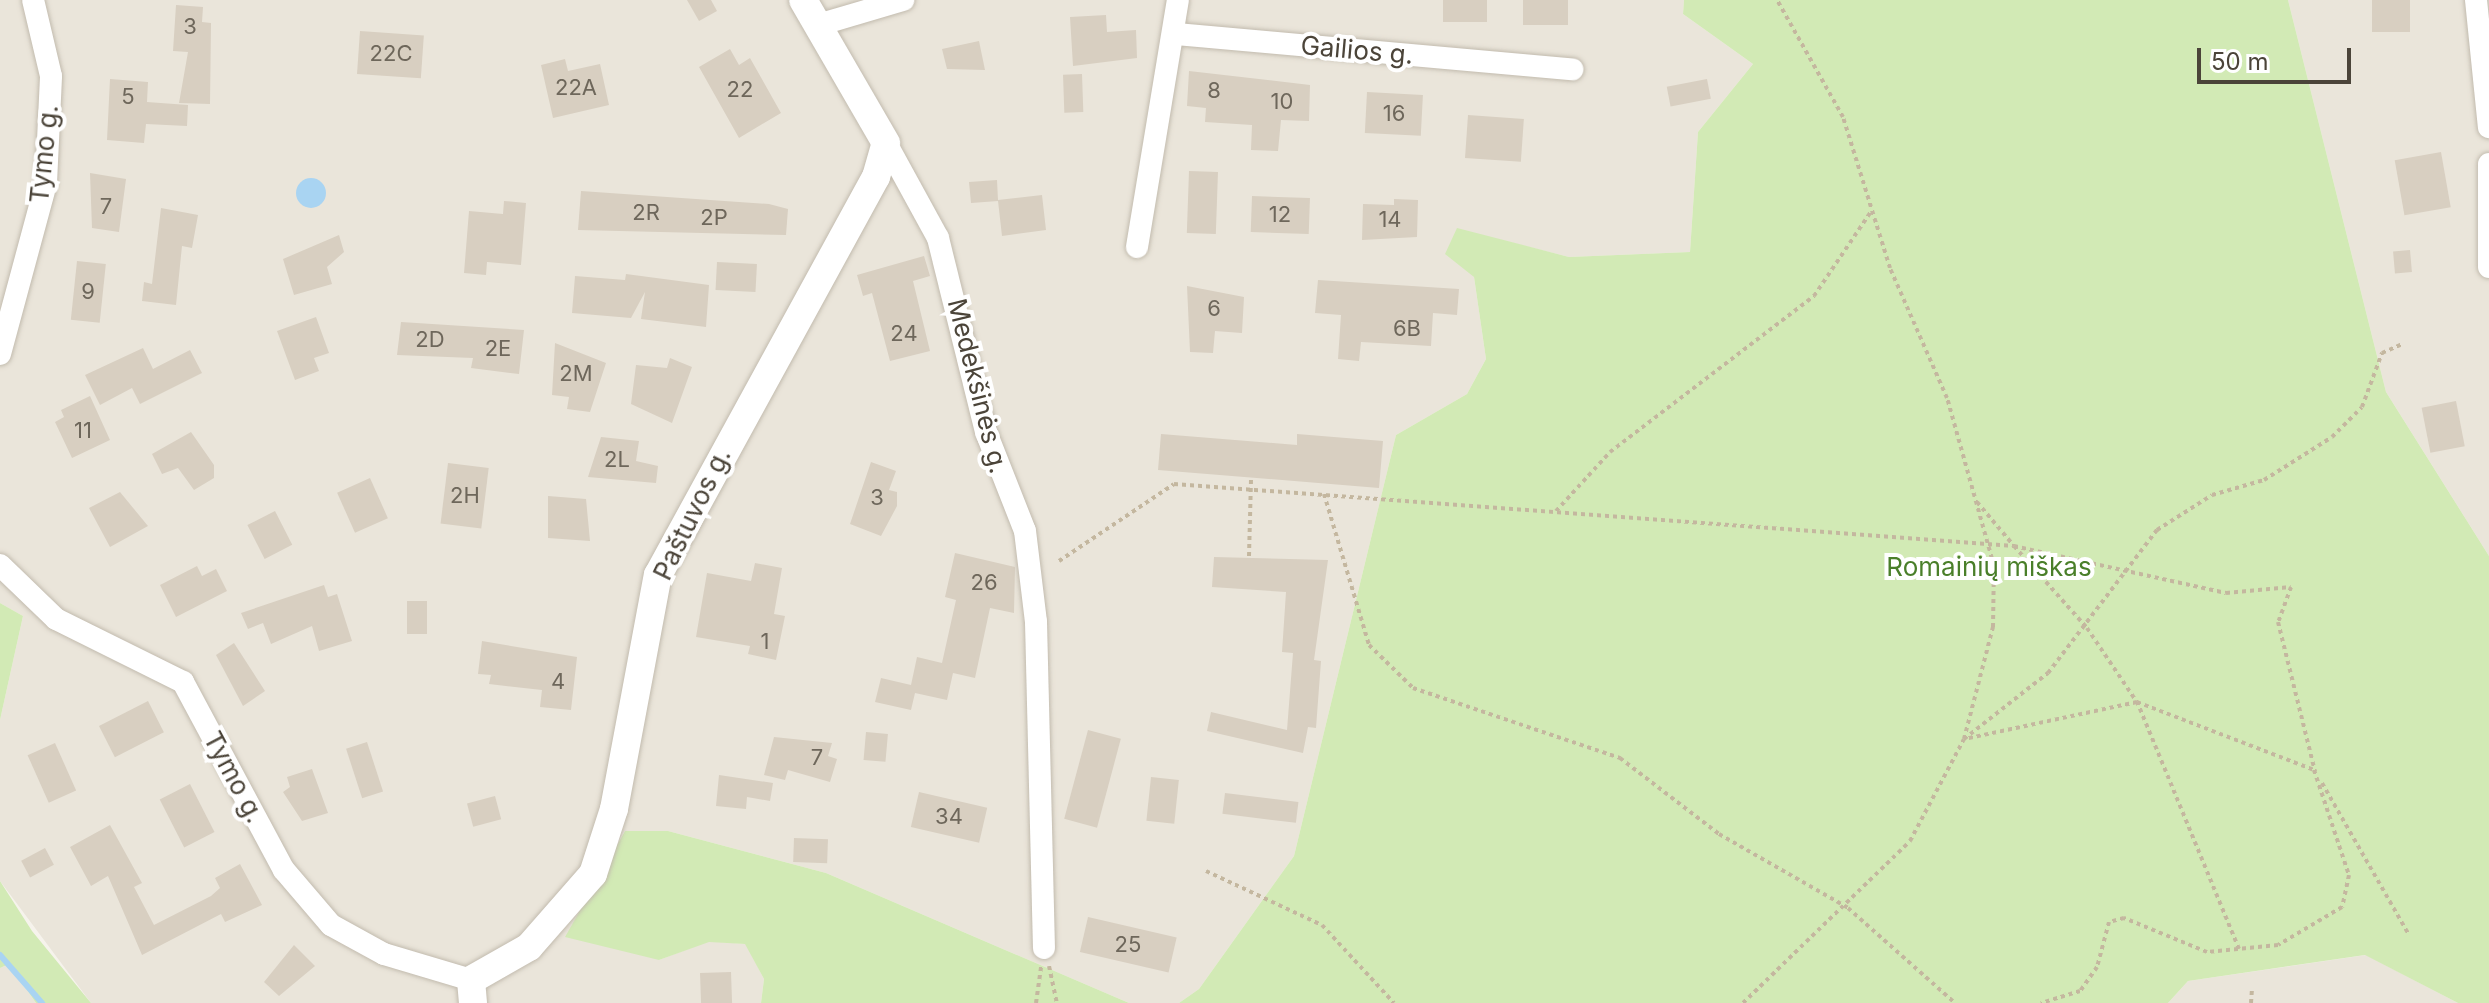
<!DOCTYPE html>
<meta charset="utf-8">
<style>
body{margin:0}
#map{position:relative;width:2489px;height:1003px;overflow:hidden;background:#f6f3ec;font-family:Inter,sans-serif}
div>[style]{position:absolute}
.residential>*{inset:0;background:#eae5da}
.green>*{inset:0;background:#d2eab5}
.water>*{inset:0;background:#a9d4f2}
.round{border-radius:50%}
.stream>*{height:6px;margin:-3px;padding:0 3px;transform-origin:3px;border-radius:3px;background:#a9d4f2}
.building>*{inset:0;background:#d8cfc1;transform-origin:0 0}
.path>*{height:4px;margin-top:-2px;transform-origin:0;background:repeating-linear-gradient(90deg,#c4b79f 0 4px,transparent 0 8px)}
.roads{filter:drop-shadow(0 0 2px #c2bbae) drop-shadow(0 0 2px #c2bbae)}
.minor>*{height:22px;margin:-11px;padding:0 11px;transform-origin:11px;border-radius:11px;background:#fff}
.tertiary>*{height:28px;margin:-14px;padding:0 14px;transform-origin:14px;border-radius:14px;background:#fff}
span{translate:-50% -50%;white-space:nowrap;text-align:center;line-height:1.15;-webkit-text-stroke:8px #fff;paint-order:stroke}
.number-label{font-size:22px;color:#6e675b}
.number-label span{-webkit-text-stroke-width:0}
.street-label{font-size:26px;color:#4b4439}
.park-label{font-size:26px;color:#4a7f2a}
.scale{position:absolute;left:2197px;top:48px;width:154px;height:36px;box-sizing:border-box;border:4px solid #4b4439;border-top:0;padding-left:10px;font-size:24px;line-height:28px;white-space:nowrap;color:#4b4439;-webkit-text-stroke:6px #fff;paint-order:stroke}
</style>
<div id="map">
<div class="residential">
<div style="clip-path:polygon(0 0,1684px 0,1683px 14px,1753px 64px,1698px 132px,1690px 252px,1569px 257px,1457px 229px,1474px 277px,1486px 359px,1467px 394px,1396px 435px,1294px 856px,1199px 989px,1179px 1003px,1129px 1003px,826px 873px,668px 831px,625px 831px,606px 860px,659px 960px,709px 941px,746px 944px,764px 979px,761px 1003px,91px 1003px,0 881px,0 720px,23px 616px,0 603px)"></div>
<div style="clip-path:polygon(2288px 0,2489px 0,2489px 556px,2386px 392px)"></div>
<div style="clip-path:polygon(2366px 955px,2458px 1003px,2168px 1003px,2188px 981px)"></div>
<div style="clip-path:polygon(9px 964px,36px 1003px,0 1003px,0 968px)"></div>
</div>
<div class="green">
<div style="clip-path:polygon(1684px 0,2288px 0,2386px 392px,2489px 556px,2489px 1003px,2458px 1003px,2365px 955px,2188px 981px,2168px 1003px,1179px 1003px,1199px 989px,1294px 856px,1396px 435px,1467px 394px,1486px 359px,1474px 277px,1445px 254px,1457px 228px,1569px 257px,1690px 252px,1698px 132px,1753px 64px,1683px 14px)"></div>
<div style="clip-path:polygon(0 603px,23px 616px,0 720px)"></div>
<div style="clip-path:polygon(625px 831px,668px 831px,826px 873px,1129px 1003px,761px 1003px,764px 979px,745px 944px,709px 942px,659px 960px,565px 937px)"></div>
<div style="clip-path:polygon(0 881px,32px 931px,91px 1003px,36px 1003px,9px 964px,0 968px)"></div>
</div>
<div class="water">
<div class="round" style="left:296px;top:178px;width:30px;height:30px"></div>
</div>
<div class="stream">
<div style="left:0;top:955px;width:64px;rotate:48.8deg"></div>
</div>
<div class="building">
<div style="clip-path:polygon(687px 0,711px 0,717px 11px,699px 21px)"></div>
<div style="left:1443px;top:0;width:44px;height:22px"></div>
<div style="left:1523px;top:0;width:45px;height:25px"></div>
<div style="left:2372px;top:0;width:38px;height:32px"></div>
<div style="clip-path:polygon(176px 5px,203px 7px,202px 22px,211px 23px,210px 104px,179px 103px,188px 52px,173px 51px)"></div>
<div style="clip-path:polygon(1106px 15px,1107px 32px,1136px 30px,1137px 58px,1073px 66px,1070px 17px)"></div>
<div style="left:360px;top:31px;width:64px;height:43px;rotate:4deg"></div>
<div style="clip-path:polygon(979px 41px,985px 70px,947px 69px,942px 49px)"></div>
<div style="clip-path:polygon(730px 49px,739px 65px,750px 58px,781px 113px,739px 138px,699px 67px)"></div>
<div style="clip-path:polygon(565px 59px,568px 71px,600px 64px,609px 105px,553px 118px,541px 65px)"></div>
<div style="clip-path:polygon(1189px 71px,1310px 85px,1309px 121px,1281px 120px,1278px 151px,1251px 150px,1252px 125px,1205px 122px,1206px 108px,1187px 106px)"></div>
<div style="left:1082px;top:74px;width:38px;height:19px;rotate:88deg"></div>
<div style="clip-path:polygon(110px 79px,148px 82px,147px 102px,188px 105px,187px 126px,146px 124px,144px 143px,107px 140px)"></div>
<div style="left:1707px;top:79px;width:20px;height:41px;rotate:79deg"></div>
<div style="left:1367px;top:92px;width:56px;height:41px;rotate:3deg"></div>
<div style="left:1468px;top:115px;width:56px;height:43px;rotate:4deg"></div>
<div style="left:2441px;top:152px;width:56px;height:47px;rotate:80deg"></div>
<div style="left:1189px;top:171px;width:29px;height:62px;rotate:2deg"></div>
<div style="clip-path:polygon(90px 173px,126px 179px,119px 232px,92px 228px)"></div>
<div style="clip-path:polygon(997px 180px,998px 200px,1042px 195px,1046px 230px,1002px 236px,998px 201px,971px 203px,969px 182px)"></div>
<div style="clip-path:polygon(581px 191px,769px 204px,788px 209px,786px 235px,578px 230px)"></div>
<div style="left:1252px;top:196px;width:58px;height:36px;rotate:2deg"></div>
<div style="clip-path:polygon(1394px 199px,1418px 200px,1417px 237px,1362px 240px,1363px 204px,1394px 205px)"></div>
<div style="clip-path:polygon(504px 201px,526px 203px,521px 265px,487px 262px,486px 275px,464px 273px,469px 211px,503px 214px)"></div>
<div style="clip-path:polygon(161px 208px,198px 215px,192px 248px,182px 246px,176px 305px,142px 301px,144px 282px,152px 284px)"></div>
<div style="clip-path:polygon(339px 235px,344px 252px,327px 267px,332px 284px,294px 295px,283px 259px)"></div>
<div style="left:2410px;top:250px;width:22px;height:17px;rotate:85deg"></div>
<div style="clip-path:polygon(924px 256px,930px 276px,913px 281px,930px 351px,890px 361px,872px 293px,863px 296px,857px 275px)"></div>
<div style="left:77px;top:261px;width:29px;height:59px;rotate:6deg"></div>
<div style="left:717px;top:262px;width:40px;height:28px;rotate:3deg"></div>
<div style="clip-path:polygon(626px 274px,709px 285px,706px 327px,641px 319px,645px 292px,631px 318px,572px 313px,575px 276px,625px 280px)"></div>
<div style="clip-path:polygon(1318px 280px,1459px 289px,1457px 315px,1433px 313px,1431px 346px,1361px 342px,1359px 361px,1338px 359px,1341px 315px,1315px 313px)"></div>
<div style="clip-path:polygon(1187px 286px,1244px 297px,1242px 333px,1215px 331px,1213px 353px,1190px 352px)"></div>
<div style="clip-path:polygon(316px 317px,329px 353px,314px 358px,319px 371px,295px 380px,277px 331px)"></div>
<div style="clip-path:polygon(401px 322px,524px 330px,519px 374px,471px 368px,473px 358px,397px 355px)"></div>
<div style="clip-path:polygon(555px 343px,606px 363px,590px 412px,567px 409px,569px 397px,552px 395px)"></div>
<div style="clip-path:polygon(143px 348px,153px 369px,190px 350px,202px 373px,140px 404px,132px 388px,100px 405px,85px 375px)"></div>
<div style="clip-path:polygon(670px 358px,692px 367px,672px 423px,631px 404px,636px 365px,667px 368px)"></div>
<div style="clip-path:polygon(90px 396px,110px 440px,72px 458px,55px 422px,64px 417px,61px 410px)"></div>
<div style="left:2456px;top:401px;width:46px;height:35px;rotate:79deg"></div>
<div style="clip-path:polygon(191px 432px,214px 465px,214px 478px,194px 490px,178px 468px,162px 474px,152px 454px)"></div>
<div style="clip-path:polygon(1161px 434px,1297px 445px,1297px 434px,1383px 441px,1379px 488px,1158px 470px)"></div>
<div style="clip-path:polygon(601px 437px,639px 441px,636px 461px,658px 466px,656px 483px,588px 477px)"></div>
<div style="clip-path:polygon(871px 462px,896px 471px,889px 490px,897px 492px,897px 506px,881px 536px,850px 524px)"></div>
<div style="left:448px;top:463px;width:41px;height:61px;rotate:7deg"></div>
<div style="left:370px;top:478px;width:44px;height:36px;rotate:66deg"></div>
<div style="clip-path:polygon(120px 492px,148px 526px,110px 547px,89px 508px)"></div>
<div style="clip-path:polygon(548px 496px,586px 499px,590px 541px,548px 538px)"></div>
<div style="left:275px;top:511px;width:38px;height:31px;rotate:63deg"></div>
<div style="clip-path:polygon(955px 553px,1015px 567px,1014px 613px,990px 608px,975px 678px,953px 673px,947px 700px,915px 693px,911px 710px,875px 702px,881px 678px,911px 685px,917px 657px,942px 663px,956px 600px,945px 597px)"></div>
<div style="clip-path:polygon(1214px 557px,1328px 560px,1314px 660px,1321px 661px,1316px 728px,1308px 727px,1303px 753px,1207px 731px,1211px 712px,1287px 730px,1293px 653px,1282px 652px,1286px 592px,1212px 587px)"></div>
<div style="clip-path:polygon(755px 563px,782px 568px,774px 614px,785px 616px,776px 660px,748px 654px,750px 646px,696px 637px,707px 573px,751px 581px)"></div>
<div style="clip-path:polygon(197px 566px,202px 576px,216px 569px,227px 591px,176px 617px,160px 585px)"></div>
<div style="clip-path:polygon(324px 585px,328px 597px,337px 594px,352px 641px,319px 651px,312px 626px,271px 644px,263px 623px,248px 629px,241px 613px)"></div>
<div style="left:407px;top:601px;width:20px;height:33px"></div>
<div style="clip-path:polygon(482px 641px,577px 657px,571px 710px,540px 707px,542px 690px,489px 684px,491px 675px,478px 674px)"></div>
<div style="clip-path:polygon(234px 643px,265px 691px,243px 706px,216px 655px)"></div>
<div style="left:148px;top:701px;width:35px;height:55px;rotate:63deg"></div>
<div style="left:1088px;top:730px;width:34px;height:92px;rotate:15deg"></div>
<div style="left:866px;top:732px;width:22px;height:28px;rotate:5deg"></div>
<div style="clip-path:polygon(774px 737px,832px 743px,828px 756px,837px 759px,830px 782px,788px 770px,785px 780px,764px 775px)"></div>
<div style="left:367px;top:742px;width:52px;height:22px;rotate:72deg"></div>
<div style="left:55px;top:743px;width:52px;height:30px;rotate:66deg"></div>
<div style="clip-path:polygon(312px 769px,328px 813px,302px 821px,283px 792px,290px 787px,287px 777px)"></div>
<div style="clip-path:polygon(719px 775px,773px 783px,770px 801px,747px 797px,746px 809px,716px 806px)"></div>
<div style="left:1151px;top:777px;width:28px;height:44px;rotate:6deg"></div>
<div style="left:190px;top:784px;width:54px;height:34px;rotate:63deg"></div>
<div style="left:919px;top:792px;width:70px;height:36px;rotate:13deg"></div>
<div style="left:1225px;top:793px;width:74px;height:21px;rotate:7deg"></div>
<div style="left:495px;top:796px;width:24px;height:29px;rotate:75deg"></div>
<div style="clip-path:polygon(110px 825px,142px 883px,134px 887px,154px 925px,211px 896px,220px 888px,215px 878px,240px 864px,262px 905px,225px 922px,221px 914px,142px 955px,108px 876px,91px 886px,70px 847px)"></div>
<div style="left:794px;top:838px;width:34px;height:24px;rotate:2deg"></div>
<div style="left:45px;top:848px;width:19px;height:27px;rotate:62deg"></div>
<div style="left:1088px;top:917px;width:91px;height:36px;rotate:13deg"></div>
<div style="clip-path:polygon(294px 945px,315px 966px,279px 996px,264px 982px)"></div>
<div style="left:731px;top:972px;width:31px;height:31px;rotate:88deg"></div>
</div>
<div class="path">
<div style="left:1324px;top:494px;width:158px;rotate:73.4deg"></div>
<div style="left:1369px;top:645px;width:62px;rotate:44.3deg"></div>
<div style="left:1413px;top:688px;width:219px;rotate:18.7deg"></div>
<div style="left:1620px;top:758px;width:125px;rotate:37.5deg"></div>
<div style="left:1719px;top:834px;width:149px;rotate:29.8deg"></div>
<div style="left:1848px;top:908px;width:143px;rotate:41.6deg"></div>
<div style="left:1977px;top:502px;width:57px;rotate:49.9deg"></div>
<div style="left:2014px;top:546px;width:217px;rotate:12.5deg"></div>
<div style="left:2226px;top:593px;width:65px;rotate:-5.3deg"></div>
<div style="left:2291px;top:587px;width:37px;rotate:110deg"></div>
<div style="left:2278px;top:622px;width:154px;rotate:76.1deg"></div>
<div style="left:1556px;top:511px;width:80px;rotate:-47.5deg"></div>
<div style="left:1610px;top:452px;width:257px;rotate:-37.4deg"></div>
<div style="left:1814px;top:296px;width:104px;rotate:-56deg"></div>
<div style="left:1249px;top:556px;width:79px;rotate:-88.5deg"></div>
<div style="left:1059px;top:561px;width:138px;rotate:-33.8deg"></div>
<div style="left:1174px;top:484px;width:842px;rotate:4.22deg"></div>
<div style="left:2014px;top:546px;width:110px;rotate:48.3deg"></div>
<div style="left:2087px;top:628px;width:89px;rotate:56deg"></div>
<div style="left:2137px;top:702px;width:190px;rotate:21deg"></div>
<div style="left:2314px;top:770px;width:111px;rotate:71.6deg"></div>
<div style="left:2349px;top:875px;width:33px;rotate:102deg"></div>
<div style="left:2342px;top:907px;width:74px;rotate:149.3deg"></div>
<div style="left:2278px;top:945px;width:71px;rotate:174.4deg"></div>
<div style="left:2207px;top:952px;width:90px;rotate:-157.7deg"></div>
<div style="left:2124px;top:918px;width:16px;rotate:165deg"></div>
<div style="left:2109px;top:922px;width:47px;rotate:104.9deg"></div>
<div style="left:2097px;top:967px;width:29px;rotate:125deg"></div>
<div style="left:2080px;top:991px;width:41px;rotate:162.9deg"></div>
<div style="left:2322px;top:783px;width:173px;rotate:60.2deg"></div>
<div style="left:1206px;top:871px;width:128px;rotate:25deg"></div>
<div style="left:1322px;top:925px;width:106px;rotate:47.3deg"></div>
<div style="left:2239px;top:949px;width:267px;rotate:-112.4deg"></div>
<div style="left:2137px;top:702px;width:177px;rotate:167.9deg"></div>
<div style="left:1964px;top:739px;width:107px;rotate:-38.2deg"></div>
<div style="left:2048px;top:673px;width:180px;rotate:-52.7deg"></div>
<div style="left:2157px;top:530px;width:65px;rotate:-32.5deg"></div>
<div style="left:2212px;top:495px;width:54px;rotate:-16.1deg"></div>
<div style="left:2264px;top:480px;width:80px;rotate:-32.3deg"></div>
<div style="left:2332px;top:437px;width:42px;rotate:-45deg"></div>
<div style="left:2362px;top:407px;width:58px;rotate:-69.7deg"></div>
<div style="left:2382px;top:353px;width:22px;rotate:-24deg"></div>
<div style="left:1049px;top:966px;width:38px;rotate:78deg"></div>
<div style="left:1036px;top:1003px;width:37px;rotate:-82deg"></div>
<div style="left:1743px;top:1003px;width:233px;rotate:-44.1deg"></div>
<div style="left:1910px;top:841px;width:115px;rotate:-62.1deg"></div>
<div style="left:1964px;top:739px;width:116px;rotate:-75.5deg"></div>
<div style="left:1993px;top:627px;width:61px;rotate:-89.1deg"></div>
<div style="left:1994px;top:566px;width:174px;rotate:-105.6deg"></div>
<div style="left:1947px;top:398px;width:142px;rotate:-113.7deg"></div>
<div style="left:1890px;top:268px;width:158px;rotate:-107.3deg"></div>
<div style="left:1843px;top:117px;width:134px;rotate:-119.4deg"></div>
<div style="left:2251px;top:1003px;width:14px;rotate:-86deg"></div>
</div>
<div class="roads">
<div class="minor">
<div style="left:2476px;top:0;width:128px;rotate:84.2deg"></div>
<div style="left:818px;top:25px;width:89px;rotate:-16.4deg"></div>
<div style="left:1176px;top:34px;width:398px;rotate:5.1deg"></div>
<div style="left:886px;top:143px;width:108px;rotate:61.3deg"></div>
<div style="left:938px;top:238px;width:200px;rotate:76.1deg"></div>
<div style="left:986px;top:432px;width:106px;rotate:68.5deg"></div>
<div style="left:1025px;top:531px;width:92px;rotate:83.1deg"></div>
<div style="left:1036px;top:622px;width:326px;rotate:88.6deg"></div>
<div style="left:2489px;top:164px;width:103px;rotate:90deg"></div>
<div style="left:1137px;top:247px;width:250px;rotate:-80.6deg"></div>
<div style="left:0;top:354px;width:177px;rotate:-74.9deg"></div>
<div style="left:46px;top:183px;width:107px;rotate:-87.3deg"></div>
<div style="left:51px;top:76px;width:78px;rotate:-103.3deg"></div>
<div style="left:0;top:565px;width:78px;rotate:44deg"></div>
<div style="left:56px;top:619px;width:142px;rotate:26.4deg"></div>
<div style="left:183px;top:682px;width:213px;rotate:61.8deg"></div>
<div style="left:284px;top:870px;width:72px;rotate:49.5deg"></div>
<div style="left:331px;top:925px;width:60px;rotate:28.7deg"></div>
<div style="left:384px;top:954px;width:91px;rotate:16.6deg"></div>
</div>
<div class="tertiary">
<div style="left:473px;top:1003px;width:23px;rotate:-95deg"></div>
<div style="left:471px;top:980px;width:67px;rotate:-29.6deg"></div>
<div style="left:529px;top:947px;width:97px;rotate:-48.8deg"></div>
<div style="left:593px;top:874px;width:68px;rotate:-72.1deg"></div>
<div style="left:614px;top:809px;width:238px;rotate:-79.4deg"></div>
<div style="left:658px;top:575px;width:454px;rotate:-61.3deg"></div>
<div style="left:876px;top:177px;width:35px;rotate:-74deg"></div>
<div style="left:886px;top:143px;width:165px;rotate:-120.1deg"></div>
</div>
</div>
<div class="number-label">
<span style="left:190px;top:27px">3</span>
<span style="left:391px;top:54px">22C</span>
<span style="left:576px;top:88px">22A</span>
<span style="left:740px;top:90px">22</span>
<span style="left:1214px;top:91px">8</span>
<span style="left:128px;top:97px">5</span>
<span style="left:1282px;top:102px">10</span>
<span style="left:1394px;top:114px">16</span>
<span style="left:106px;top:207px">7</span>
<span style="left:646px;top:213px">2R</span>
<span style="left:1280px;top:215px">12</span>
<span style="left:714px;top:218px">2P</span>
<span style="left:1390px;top:220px">14</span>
<span style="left:88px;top:292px">9</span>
<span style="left:1214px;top:309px">6</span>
<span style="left:1407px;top:329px">6B</span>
<span style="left:904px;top:334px">24</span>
<span style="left:430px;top:340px">2D</span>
<span style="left:498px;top:349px">2E</span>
<span style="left:576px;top:374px">2M</span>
<span style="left:83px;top:431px">11</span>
<span style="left:617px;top:460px">2L</span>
<span style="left:465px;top:496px">2H</span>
<span style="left:877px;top:498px">3</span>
<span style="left:984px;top:583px">26</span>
<span style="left:765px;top:642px">1</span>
<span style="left:558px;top:682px">4</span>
<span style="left:817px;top:758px">7</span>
<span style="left:949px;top:817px">34</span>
<span style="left:1128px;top:945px">25</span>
</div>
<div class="street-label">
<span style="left:1357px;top:50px;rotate:5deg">Gailios g.</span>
<span style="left:44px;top:154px;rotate:-84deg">Tymo g.</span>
<span style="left:978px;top:386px;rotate:76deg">Medekšinės g.</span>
<span style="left:692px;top:514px;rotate:-64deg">Paštuvos g.</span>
<span style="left:234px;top:777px;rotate:62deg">Tymo g.</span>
</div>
<div class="park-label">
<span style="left:1989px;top:567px">Romainių miškas</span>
</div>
<div class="scale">50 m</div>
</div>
